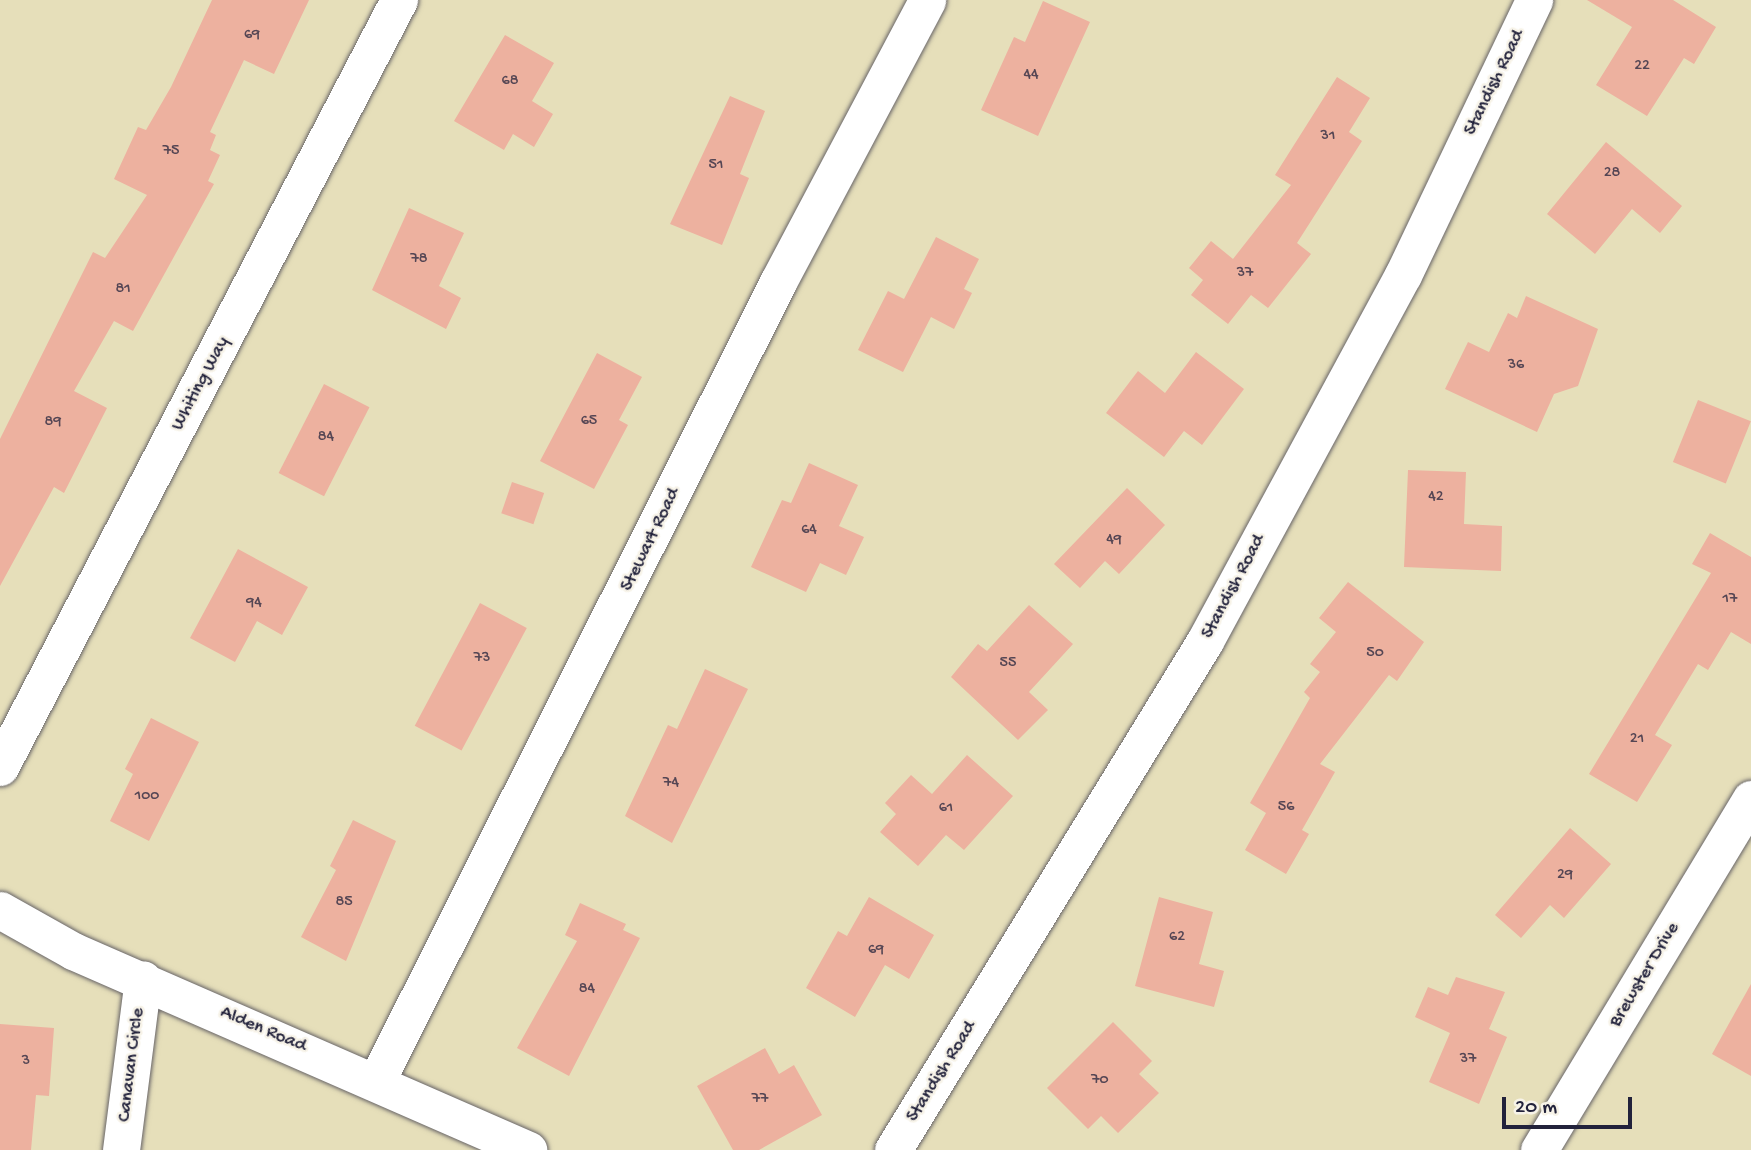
<!DOCTYPE html>
<style>
body{margin:0}
#map{position:relative;width:1751px;height:1150px;overflow:hidden;background:#e6dfba;font-family:"Gochi Hand",sans-serif}
div>[style]{position:absolute}
.building>*{inset:0;background:#edb19f;transform-origin:0 0}
.roads{filter:drop-shadow(0 0 2px #676467) drop-shadow(0 0 2px #676467)}
.street>*{height:37px;margin:-18.5px;padding:0 18.5px;transform-origin:18.5px;border-radius:18.5px;background:#fff}
span{translate:-50% -50%;white-space:nowrap;text-align:center;line-height:1.15;-webkit-text-stroke:5px #f7f3e8;paint-order:stroke}
.number-label{font-size:16px;color:#554654}
.number-label span{-webkit-text-stroke-width:0}
.street-label{font-size:19px;color:#22223b}
.scale{position:absolute;left:1502px;top:1097px;width:130px;height:32px;box-sizing:border-box;border:4px solid #22223b;border-top:0;padding-left:9px;font-size:21px;line-height:24px;white-space:nowrap;color:#22223b;-webkit-text-stroke:5px #f7f3e8;paint-order:stroke}
</style>
<div id="map">
<div class="building">
<div style="clip-path:polygon(212px 0,309px 0,274px 74px,244px 60px,210px 132px,216px 135px,210px 150px,220px 155px,208px 181px,214px 184px,133px 331px,114px 321px,74px 391px,107px 408px,64px 493px,54px 487px,0 586px,0 439px,93px 252px,105px 258px,147px 195px,114px 179px,138px 127px,146px 130px,171px 87px)"></div>
<div style="clip-path:polygon(1587px 0,1673px 0,1716px 27px,1694px 64px,1684px 58px,1647px 116px,1596px 85px,1632px 27px)"></div>
<div style="clip-path:polygon(1043px 1px,1090px 22px,1038px 136px,981px 110px,1014px 37px,1025px 42px)"></div>
<div style="clip-path:polygon(505px 35px,554px 63px,532px 101px,553px 114px,534px 147px,513px 134px,504px 150px,454px 121px)"></div>
<div style="clip-path:polygon(1337px 77px,1370px 98px,1349px 132px,1362px 141px,1297px 243px,1311px 254px,1268px 308px,1251px 295px,1228px 324px,1191px 295px,1203px 280px,1189px 268px,1211px 241px,1233px 259px,1291px 185px,1275px 175px)"></div>
<div style="clip-path:polygon(730px 96px,765px 111px,740px 174px,749px 178px,722px 245px,670px 224px)"></div>
<div style="clip-path:polygon(1606px 142px,1682px 206px,1660px 233px,1632px 209px,1595px 254px,1547px 214px)"></div>
<div style="clip-path:polygon(409px 208px,464px 233px,439px 286px,461px 298px,446px 329px,372px 290px)"></div>
<div style="clip-path:polygon(936px 237px,979px 259px,964px 289px,972px 293px,954px 329px,931px 317px,903px 372px,858px 350px,888px 291px,904px 299px)"></div>
<div style="clip-path:polygon(1526px 296px,1598px 329px,1578px 386px,1554px 394px,1537px 432px,1445px 389px,1468px 342px,1489px 352px,1508px 313px,1517px 318px)"></div>
<div style="clip-path:polygon(1196px 352px,1244px 389px,1202px 445px,1184px 431px,1164px 457px,1106px 413px,1138px 371px,1165px 393px)"></div>
<div style="clip-path:polygon(597px 353px,642px 377px,619px 420px,628px 425px,594px 489px,540px 461px)"></div>
<div style="left:324px;top:384px;width:51px;height:100px;rotate:27deg"></div>
<div style="left:1698px;top:400px;width:57px;height:67px;rotate:22deg"></div>
<div style="clip-path:polygon(809px 463px,858px 485px,839px 526px,864px 537px,846px 575px,820px 563px,806px 592px,751px 567px,782px 500px,791px 503px)"></div>
<div style="clip-path:polygon(1408px 470px,1466px 472px,1464px 524px,1502px 526px,1501px 571px,1404px 567px)"></div>
<div style="left:512px;top:482px;width:34px;height:33px;rotate:19deg"></div>
<div style="clip-path:polygon(1127px 488px,1165px 525px,1119px 574px,1105px 561px,1080px 588px,1054px 564px)"></div>
<div style="clip-path:polygon(1710px 533px,1751px 557px,1751px 644px,1731px 632px,1708px 670px,1698px 664px,1655px 735px,1672px 745px,1637px 802px,1589px 774px,1711px 573px,1692px 564px)"></div>
<div style="clip-path:polygon(238px 549px,308px 587px,282px 635px,257px 621px,235px 662px,190px 638px)"></div>
<div style="clip-path:polygon(1348px 582px,1424px 642px,1397px 681px,1389px 675px,1320px 764px,1335px 772px,1302px 830px,1309px 834px,1286px 874px,1245px 850px,1266px 813px,1250px 803px,1310px 698px,1304px 692px,1320px 672px,1310px 664px,1336px 632px,1319px 618px)"></div>
<div style="left:480px;top:603px;width:53px;height:139px;rotate:28deg"></div>
<div style="clip-path:polygon(1029px 605px,1073px 644px,1029px 692px,1048px 710px,1018px 740px,951px 677px,978px 644px,987px 651px)"></div>
<div style="clip-path:polygon(705px 669px,748px 689px,672px 843px,625px 816px,668px 725px,677px 729px)"></div>
<div style="clip-path:polygon(151px 718px,199px 742px,149px 841px,110px 821px,133px 774px,125px 769px)"></div>
<div style="clip-path:polygon(967px 755px,1013px 796px,964px 850px,946px 835px,918px 866px,880px 832px,896px 814px,885px 803px,911px 775px,932px 794px)"></div>
<div style="clip-path:polygon(353px 820px,396px 841px,346px 961px,301px 937px,336px 870px,330px 866px)"></div>
<div style="clip-path:polygon(1570px 828px,1611px 864px,1564px 918px,1550px 905px,1521px 938px,1495px 915px)"></div>
<div style="clip-path:polygon(869px 897px,934px 935px,909px 979px,885px 965px,855px 1017px,806px 988px,838px 931px,847px 936px)"></div>
<div style="clip-path:polygon(1159px 897px,1213px 912px,1199px 964px,1224px 971px,1214px 1007px,1135px 986px)"></div>
<div style="clip-path:polygon(580px 903px,626px 924px,623px 930px,640px 938px,569px 1076px,517px 1048px,577px 941px,565px 935px)"></div>
<div style="clip-path:polygon(1456px 977px,1505px 992px,1489px 1029px,1507px 1037px,1479px 1104px,1429px 1082px,1450px 1033px,1415px 1017px,1428px 987px,1448px 995px)"></div>
<div style="clip-path:polygon(1751px 984px,1751px 1076px,1712px 1054px)"></div>
<div style="clip-path:polygon(1113px 1022px,1152px 1061px,1139px 1074px,1159px 1093px,1118px 1133px,1101px 1116px,1088px 1129px,1047px 1088px)"></div>
<div style="clip-path:polygon(0 1024px,54px 1028px,49px 1096px,36px 1095px,31px 1150px,0 1150px)"></div>
<div style="clip-path:polygon(765px 1048px,779px 1074px,794px 1065px,822px 1115px,759px 1150px,733px 1150px,697px 1086px)"></div>
</div>
<div class="roads">
<div class="street">
<div style="left:0;top:767px;width:865px;rotate:-62.52deg"></div>
<div style="left:0;top:910px;width:84px;rotate:29.3deg"></div>
<div style="left:73px;top:951px;width:497px;rotate:23.6deg"></div>
<div style="left:377px;top:1080px;width:893px;rotate:-63.32deg"></div>
<div style="left:778px;top:282px;width:319px;rotate:-62.1deg"></div>
<div style="left:121px;top:1150px;width:172px;rotate:-82.7deg"></div>
<div style="left:893px;top:1150px;width:597px;rotate:-58.49deg"></div>
<div style="left:1205px;top:641px;width:416px;rotate:-61.6deg"></div>
<div style="left:1403px;top:275px;width:305px;rotate:-64.5deg"></div>
<div style="left:1539px;top:1150px;width:410px;rotate:-58.9deg"></div>
</div>
</div>
<div class="number-label">
<span style="left:252px;top:36px">69</span>
<span style="left:1642px;top:67px">22</span>
<span style="left:1031px;top:76px">44</span>
<span style="left:510px;top:82px">68</span>
<span style="left:1328px;top:137px">31</span>
<span style="left:171px;top:152px">75</span>
<span style="left:716px;top:166px">51</span>
<span style="left:1612px;top:174px">28</span>
<span style="left:419px;top:260px">78</span>
<span style="left:1245px;top:274px">37</span>
<span style="left:123px;top:290px">81</span>
<span style="left:1516px;top:366px">36</span>
<span style="left:589px;top:422px">65</span>
<span style="left:53px;top:423px">89</span>
<span style="left:326px;top:438px">84</span>
<span style="left:1436px;top:498px">42</span>
<span style="left:809px;top:531px">64</span>
<span style="left:1114px;top:541px">49</span>
<span style="left:1730px;top:600px">17</span>
<span style="left:254px;top:604px">94</span>
<span style="left:1375px;top:654px">50</span>
<span style="left:482px;top:659px">73</span>
<span style="left:1008px;top:664px">55</span>
<span style="left:1637px;top:740px">21</span>
<span style="left:671px;top:784px">74</span>
<span style="left:147px;top:797px">100</span>
<span style="left:1286px;top:808px">56</span>
<span style="left:946px;top:809px">61</span>
<span style="left:1565px;top:876px">29</span>
<span style="left:344px;top:903px">85</span>
<span style="left:1177px;top:938px">62</span>
<span style="left:876px;top:951px">69</span>
<span style="left:587px;top:990px">84</span>
<span style="left:1468px;top:1060px">37</span>
<span style="left:26px;top:1062px">3</span>
<span style="left:1100px;top:1081px">70</span>
<span style="left:760px;top:1100px">77</span>
</div>
<div class="street-label">
<span style="left:1495px;top:83px;rotate:-64deg">Standish Road</span>
<span style="left:201px;top:384px;rotate:-62deg">Whiting Way</span>
<span style="left:651px;top:540px;rotate:-64deg">Stewart Road</span>
<span style="left:1234px;top:587px;rotate:-62deg">Standish Road</span>
<span style="left:1645px;top:975px;rotate:-59deg">Brewster Drive</span>
<span style="left:263px;top:1030px;rotate:23deg">Alden Road</span>
<span style="left:132px;top:1065px;rotate:-83deg">Canavan Circle</span>
<span style="left:942px;top:1072px;rotate:-58deg">Standish Road</span>
</div>
<div class="scale">20 m</div>
</div>
